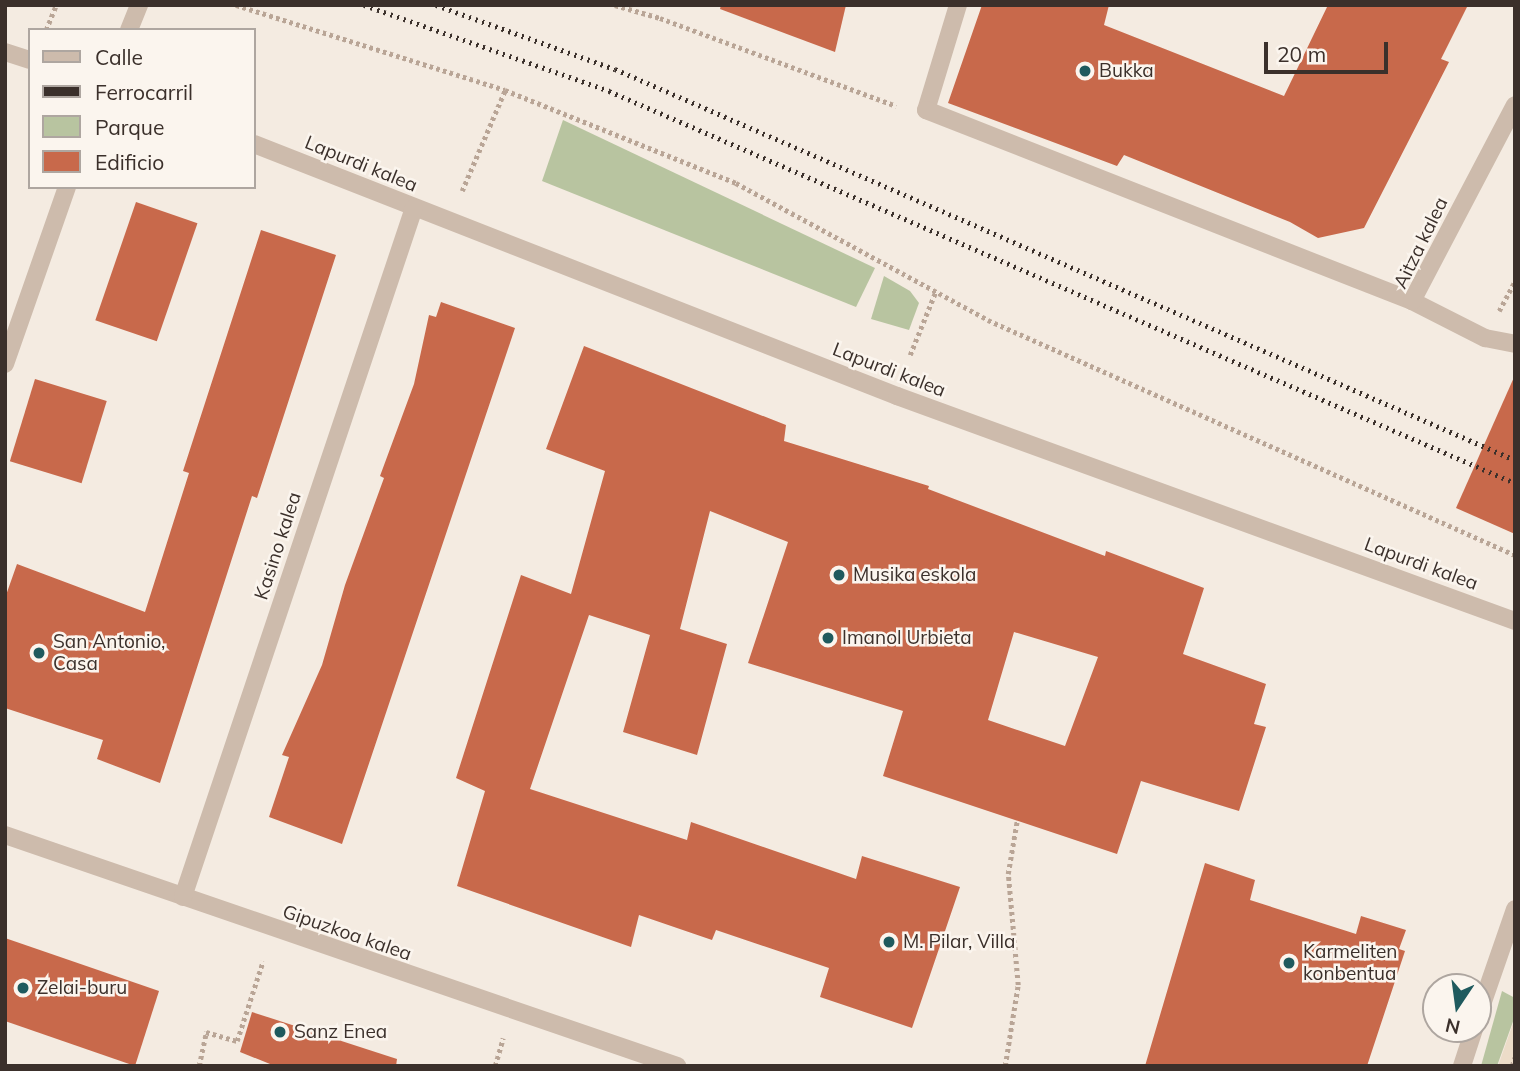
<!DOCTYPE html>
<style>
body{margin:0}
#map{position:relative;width:1520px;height:1071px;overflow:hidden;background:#f4ebe1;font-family:Mulish,sans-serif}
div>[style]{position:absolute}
.green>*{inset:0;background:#b8c4a0}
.plaza>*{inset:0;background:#ecdcc8}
.building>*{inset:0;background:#c8694b;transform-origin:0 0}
.path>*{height:4.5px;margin-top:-2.25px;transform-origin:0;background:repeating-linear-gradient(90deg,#b9a596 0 3.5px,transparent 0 7px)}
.street>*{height:18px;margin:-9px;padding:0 9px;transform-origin:9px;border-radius:9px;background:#cdbbac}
.rail>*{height:5px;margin-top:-2.5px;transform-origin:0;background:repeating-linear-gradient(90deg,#3b302b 0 2px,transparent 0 7px)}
.dots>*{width:19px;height:19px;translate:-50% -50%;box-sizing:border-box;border:4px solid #fbf5ee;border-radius:50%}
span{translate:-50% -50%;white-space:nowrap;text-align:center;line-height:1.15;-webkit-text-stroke:5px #fbf5ee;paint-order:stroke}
.poi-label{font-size:19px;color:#3b302b}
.left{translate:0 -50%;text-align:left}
.street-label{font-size:19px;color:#3b302b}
.frame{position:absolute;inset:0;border:7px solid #3b302b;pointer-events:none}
.legend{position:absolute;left:28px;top:28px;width:228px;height:161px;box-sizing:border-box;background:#fbf5ee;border:2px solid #aea6a0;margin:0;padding:9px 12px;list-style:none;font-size:21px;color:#3b302b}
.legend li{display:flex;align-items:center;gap:14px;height:35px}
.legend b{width:35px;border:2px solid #aea6a0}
.north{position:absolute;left:1422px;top:973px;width:70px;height:70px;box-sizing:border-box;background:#fbf5ee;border:2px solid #aea6a0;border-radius:50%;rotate:193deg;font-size:19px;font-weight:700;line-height:28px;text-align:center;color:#3b302b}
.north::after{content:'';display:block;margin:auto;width:24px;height:32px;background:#1f5a5e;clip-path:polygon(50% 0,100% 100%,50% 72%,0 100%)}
.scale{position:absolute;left:1264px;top:42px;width:124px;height:32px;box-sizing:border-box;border:4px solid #3b302b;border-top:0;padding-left:9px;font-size:21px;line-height:24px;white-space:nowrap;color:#3b302b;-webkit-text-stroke:5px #fbf5ee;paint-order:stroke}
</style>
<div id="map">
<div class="green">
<div style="clip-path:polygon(563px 120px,875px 268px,856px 307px,542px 181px)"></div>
<div style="clip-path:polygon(884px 276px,910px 291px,919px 303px,909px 330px,871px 319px)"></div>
<div style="clip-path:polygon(1502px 991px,1515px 998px,1515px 1016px,1497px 1066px,1481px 1066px)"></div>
</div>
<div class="plaza">
<div style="clip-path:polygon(1515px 1018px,1515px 1066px,1498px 1066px,1511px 1029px)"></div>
</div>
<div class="building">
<div style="clip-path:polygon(721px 5px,846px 5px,835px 52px,720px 9px)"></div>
<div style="clip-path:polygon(982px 5px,1109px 5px,1104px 25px,1284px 96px,1328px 5px,1468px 5px,1441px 59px,1449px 62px,1364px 228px,1318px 238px,1290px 222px,1124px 155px,1117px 166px,948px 103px)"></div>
<div style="left:136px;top:202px;width:65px;height:125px;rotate:19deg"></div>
<div style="clip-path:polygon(261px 230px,336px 255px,257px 498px,252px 496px,160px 783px,97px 759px,103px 740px,5px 708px,5px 598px,17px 564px,145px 612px,189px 473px,183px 471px)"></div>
<div style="clip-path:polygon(441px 302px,515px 328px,342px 844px,269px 817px,289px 757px,282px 755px,322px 665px,345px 585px,384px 478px,380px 476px,414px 384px,429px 315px,436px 317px)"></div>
<div style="clip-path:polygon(evenodd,584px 346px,786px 425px,784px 441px,929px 486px,928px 489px,1105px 556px,1106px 551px,1204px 588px,1183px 654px,1266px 684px,1254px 724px,1266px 727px,1239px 811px,1141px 781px,1117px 854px,883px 776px,903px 711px,748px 663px,788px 542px,710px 511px,680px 629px,727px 644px,697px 755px,623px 732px,650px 635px,589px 615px,530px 789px,687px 840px,691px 822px,856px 879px,862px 856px,960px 887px,912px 1028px,820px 997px,829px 968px,716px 930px,712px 940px,639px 915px,631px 947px,457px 886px,485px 791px,456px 778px,521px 575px,571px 594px,605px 471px,546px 449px,584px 346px,1014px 632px,1098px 657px,1065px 746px,988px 720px,1014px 632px)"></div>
<div style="clip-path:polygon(1515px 375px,1515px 534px,1456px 508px)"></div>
<div style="left:35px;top:379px;width:75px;height:86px;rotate:17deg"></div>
<div style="clip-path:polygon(1205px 863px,1255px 880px,1250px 900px,1356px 934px,1361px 916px,1406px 930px,1399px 949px,1405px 951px,1367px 1066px,1145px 1066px)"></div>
<div style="clip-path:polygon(5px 938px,159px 991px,135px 1066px,5px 1021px)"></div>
<div style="clip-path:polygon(252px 1012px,397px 1059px,396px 1066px,275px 1066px,240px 1052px)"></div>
</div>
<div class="path">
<div style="left:236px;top:5px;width:282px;rotate:17.5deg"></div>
<div style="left:505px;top:90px;width:249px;rotate:21.9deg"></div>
<div style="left:736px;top:183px;width:287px;rotate:28.5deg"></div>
<div style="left:988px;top:320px;width:577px;rotate:24.03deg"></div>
<div style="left:615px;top:5px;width:47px;rotate:16.1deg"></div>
<div style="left:660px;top:18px;width:252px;rotate:20.4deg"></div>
<div style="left:46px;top:30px;width:27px;rotate:-68deg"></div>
<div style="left:462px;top:191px;width:110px;rotate:-66.9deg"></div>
<div style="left:1499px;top:311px;width:34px;rotate:-62deg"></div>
<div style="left:910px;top:355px;width:67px;rotate:-68deg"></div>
<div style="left:199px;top:1066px;width:35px;rotate:-78deg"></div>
<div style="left:206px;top:1032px;width:32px;rotate:16deg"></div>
<div style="left:237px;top:1041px;width:84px;rotate:-72deg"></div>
<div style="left:495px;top:1066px;width:29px;rotate:-74deg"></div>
<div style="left:1005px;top:1066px;width:82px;rotate:-80.9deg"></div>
<div style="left:1018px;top:985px;width:111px;rotate:-95.1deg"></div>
<div style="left:1008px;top:874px;width:54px;rotate:-80.4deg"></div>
<div style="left:1512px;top:1066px;width:9px;rotate:-72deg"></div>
</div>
<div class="street">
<div style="left:958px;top:5px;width:110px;rotate:106.9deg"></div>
<div style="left:926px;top:110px;width:522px;rotate:21.46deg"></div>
<div style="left:1412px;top:301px;width:82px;rotate:26.9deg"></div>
<div style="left:1485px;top:338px;width:31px;rotate:11deg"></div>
<div style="left:129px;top:30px;width:27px;rotate:-68deg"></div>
<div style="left:5px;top:52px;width:26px;rotate:18deg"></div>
<div style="left:254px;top:144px;width:691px;rotate:21.4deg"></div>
<div style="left:897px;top:396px;width:658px;rotate:20.01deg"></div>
<div style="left:1412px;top:301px;width:221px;rotate:-62.3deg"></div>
<div style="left:5px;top:364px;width:188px;rotate:-70.7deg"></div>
<div style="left:5px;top:835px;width:711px;rotate:18.97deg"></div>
<div style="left:183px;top:897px;width:727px;rotate:-71.47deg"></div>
<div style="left:1478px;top:1016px;width:113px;rotate:-70.9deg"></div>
<div style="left:1462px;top:1066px;width:39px;rotate:-72deg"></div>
</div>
<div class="rail">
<div style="left:364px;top:5px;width:260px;rotate:19.3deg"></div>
<div style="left:609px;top:91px;width:987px;rotate:23.4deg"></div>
<div style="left:436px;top:5px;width:190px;rotate:19.7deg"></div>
<div style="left:615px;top:69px;width:981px;rotate:23.48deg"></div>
</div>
<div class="dots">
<div style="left:1085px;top:71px;background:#1f5a5e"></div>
<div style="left:839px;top:575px;background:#1f5a5e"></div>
<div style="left:828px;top:638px;background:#1f5a5e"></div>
<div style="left:39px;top:653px;background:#1f5a5e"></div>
<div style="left:889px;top:942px;background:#1f5a5e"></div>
<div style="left:1289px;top:963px;background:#1f5a5e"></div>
<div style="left:23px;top:988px;background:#1f5a5e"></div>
<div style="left:280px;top:1032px;background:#1f5a5e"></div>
</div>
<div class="poi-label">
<span class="left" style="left:1099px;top:71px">Bukka</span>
<span class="left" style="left:853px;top:575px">Musika eskola</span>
<span class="left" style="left:842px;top:638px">Imanol Urbieta</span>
<span class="left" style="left:53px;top:653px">San Antonio,<br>Casa</span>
<span class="left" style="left:903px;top:942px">M. Pilar, Villa</span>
<span class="left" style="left:1303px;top:963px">Karmeliten<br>konbentua</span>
<span class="left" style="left:37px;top:988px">Zelai-buru</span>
<span class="left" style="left:294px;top:1032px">Sanz Enea</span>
</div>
<div class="street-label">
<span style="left:361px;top:164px;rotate:22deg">Lapurdi kalea</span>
<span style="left:1421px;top:243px;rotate:-64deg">Aitza kalea</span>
<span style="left:889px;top:370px;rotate:21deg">Lapurdi kalea</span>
<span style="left:278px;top:546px;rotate:-72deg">Kasino kalea</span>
<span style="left:1421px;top:564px;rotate:20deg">Lapurdi kalea</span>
<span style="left:347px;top:933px;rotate:19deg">Gipuzkoa kalea</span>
</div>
<div class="frame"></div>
<ul class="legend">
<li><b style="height:9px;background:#cdbbac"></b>Calle</li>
<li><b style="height:9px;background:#3b302b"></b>Ferrocarril</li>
<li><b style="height:19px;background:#b8c4a0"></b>Parque</li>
<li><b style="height:19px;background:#c8694b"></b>Edificio</li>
</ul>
<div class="north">N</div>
<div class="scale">20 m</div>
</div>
